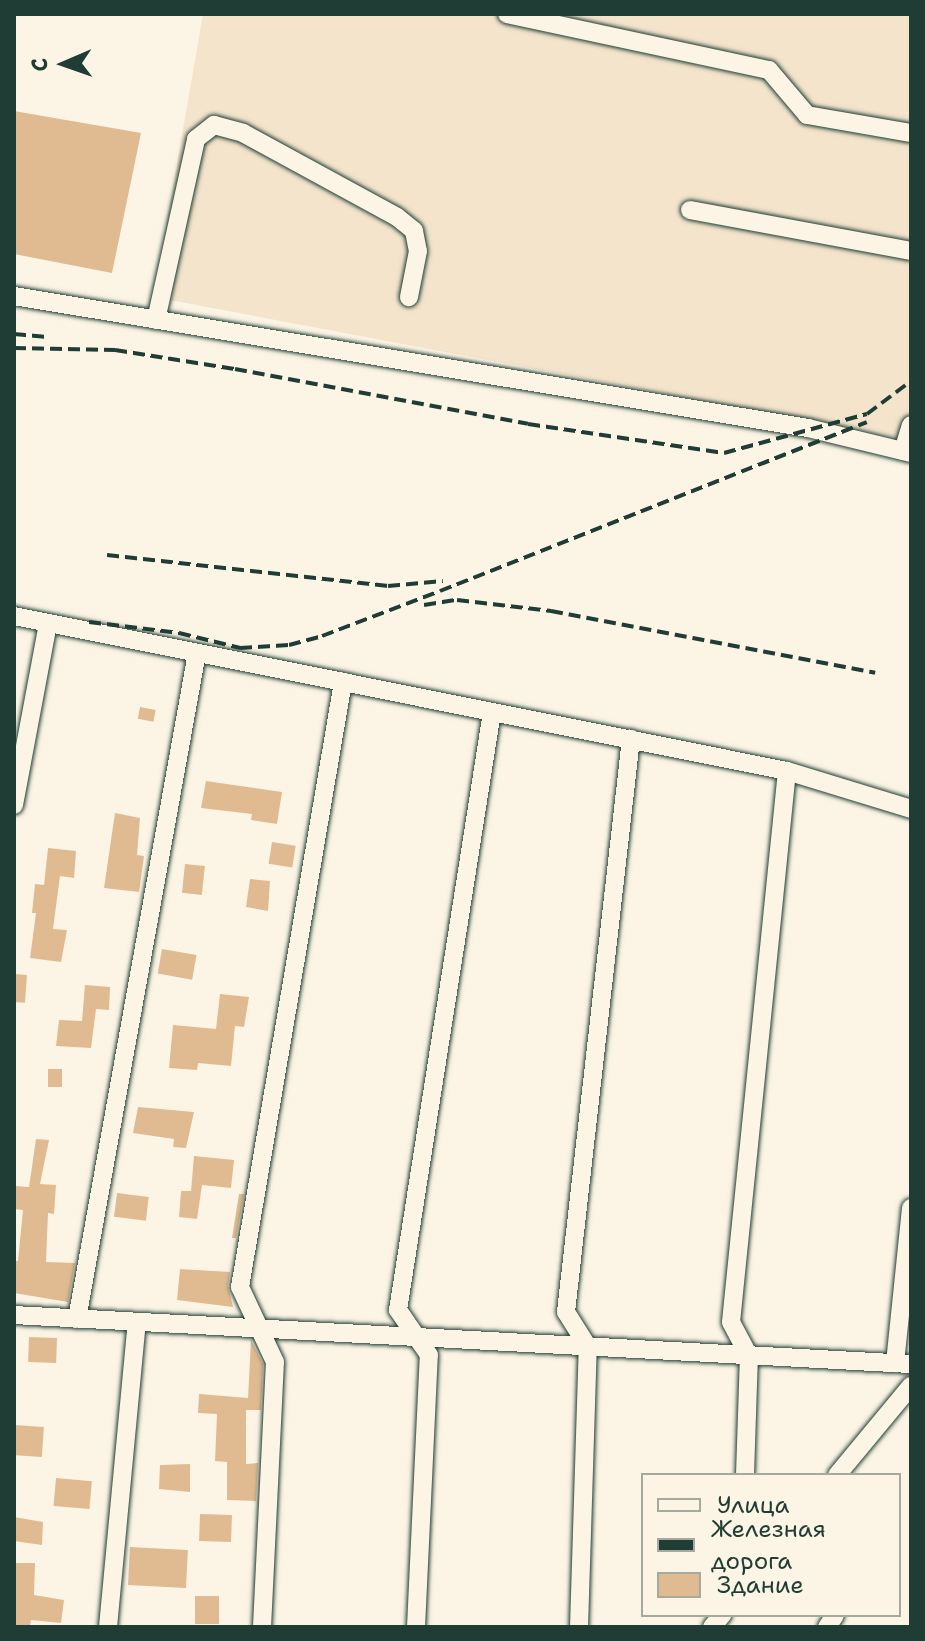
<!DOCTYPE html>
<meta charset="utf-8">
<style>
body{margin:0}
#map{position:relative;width:925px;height:1641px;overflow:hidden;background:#fcf5e5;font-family:"Shantell Sans",sans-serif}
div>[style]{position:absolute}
.built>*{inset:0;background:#f4e4cc}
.building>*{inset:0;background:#e0bb91;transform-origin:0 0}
.roads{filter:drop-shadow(0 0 2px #1f3d34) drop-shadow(0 0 2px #1f3d34)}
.minor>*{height:18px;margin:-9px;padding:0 9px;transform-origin:9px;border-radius:9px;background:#fcf5e5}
.rail>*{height:4px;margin-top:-2px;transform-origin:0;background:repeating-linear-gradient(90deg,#1f3d34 0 12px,transparent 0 18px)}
span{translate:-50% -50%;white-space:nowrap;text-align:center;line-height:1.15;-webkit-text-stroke:6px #fcf5e5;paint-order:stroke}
.frame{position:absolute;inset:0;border:16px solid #1f3d34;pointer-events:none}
.legend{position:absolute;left:641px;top:1473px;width:260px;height:144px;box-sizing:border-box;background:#fcf5e5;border:2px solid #a4ab9e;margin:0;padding:10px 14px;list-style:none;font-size:24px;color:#1f3d34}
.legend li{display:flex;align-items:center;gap:16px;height:40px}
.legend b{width:40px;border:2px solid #a4ab9e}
.north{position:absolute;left:24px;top:24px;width:80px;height:80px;-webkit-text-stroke:6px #fcf5e5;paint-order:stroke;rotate:268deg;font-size:22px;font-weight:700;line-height:32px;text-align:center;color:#1f3d34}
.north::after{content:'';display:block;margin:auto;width:28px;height:36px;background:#1f3d34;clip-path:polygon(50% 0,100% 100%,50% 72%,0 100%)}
</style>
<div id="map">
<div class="built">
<div style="clip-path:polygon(203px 14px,911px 14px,911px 440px,154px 297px)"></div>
</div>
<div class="building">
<div style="clip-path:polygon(14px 111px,141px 133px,112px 273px,14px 254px)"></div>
<div style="left:140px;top:707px;width:16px;height:12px;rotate:11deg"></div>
<div style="clip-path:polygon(206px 781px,282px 792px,277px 824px,251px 820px,252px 814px,201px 808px)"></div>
<div style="clip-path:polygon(115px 813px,140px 818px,137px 855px,144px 856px,139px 892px,104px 888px)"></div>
<div style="left:272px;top:842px;width:24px;height:22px;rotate:9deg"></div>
<div style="clip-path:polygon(48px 848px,76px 851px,74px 878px,60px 876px,53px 929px,67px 930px,61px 962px,30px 958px,36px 913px,32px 913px,35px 884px,44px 885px)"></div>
<div style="left:185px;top:864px;width:20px;height:29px;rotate:6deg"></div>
<div style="clip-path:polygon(250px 879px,270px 881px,268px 911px,246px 907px)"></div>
<div style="left:162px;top:949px;width:35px;height:25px;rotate:10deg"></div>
<div style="left:14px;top:974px;width:13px;height:28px;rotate:4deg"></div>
<div style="clip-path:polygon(85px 985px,110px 987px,109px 1010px,96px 1009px,91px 1048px,56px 1046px,59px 1020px,82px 1021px)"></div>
<div style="clip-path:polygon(220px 994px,249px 997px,244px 1027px,235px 1026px,231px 1066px,198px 1063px,197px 1070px,169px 1068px,173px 1025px,216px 1029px)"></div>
<div style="left:48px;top:1069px;width:14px;height:18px"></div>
<div style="clip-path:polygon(138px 1107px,194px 1112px,186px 1148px,173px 1147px,174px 1139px,133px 1133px)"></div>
<div style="clip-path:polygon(36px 1139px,49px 1140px,40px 1184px,56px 1185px,54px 1214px,48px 1213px,46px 1262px,75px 1263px,68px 1302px,14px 1293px,14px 1261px,18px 1261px,23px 1210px,14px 1209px,14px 1186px,29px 1187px)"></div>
<div style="clip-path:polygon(194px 1156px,234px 1160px,231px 1188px,202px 1185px,197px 1219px,179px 1217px,181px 1191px,191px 1191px)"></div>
<div style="left:117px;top:1193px;width:32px;height:24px;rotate:7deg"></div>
<div style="clip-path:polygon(239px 1194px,244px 1194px,236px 1238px,232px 1238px)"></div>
<div style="clip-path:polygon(180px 1269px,230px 1272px,228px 1286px,233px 1307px,177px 1300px)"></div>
<div style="left:29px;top:1337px;width:28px;height:25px;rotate:2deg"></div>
<div style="clip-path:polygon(251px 1340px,263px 1364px,261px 1410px,246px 1410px,246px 1464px,258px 1463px,256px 1501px,227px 1500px,227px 1462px,215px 1461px,217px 1414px,198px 1413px,199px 1394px,248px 1398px)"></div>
<div style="left:14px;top:1425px;width:30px;height:30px;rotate:4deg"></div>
<div style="clip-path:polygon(190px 1464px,190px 1492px,159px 1489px,160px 1465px)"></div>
<div style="left:56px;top:1478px;width:36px;height:28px;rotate:5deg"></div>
<div style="left:200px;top:1514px;width:32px;height:27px;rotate:2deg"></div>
<div style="clip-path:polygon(14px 1517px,43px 1522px,42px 1545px,14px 1541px)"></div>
<div style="left:130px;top:1547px;width:58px;height:38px;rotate:3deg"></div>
<div style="clip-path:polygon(14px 1563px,35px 1563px,34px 1595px,64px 1600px,61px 1623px,31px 1620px,30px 1627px,14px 1627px)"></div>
<div style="left:219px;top:1596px;width:28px;height:24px;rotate:90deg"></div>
</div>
<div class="roads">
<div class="minor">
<div style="left:507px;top:14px;width:268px;rotate:12.1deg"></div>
<div style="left:769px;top:70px;width:59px;rotate:49.8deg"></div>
<div style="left:807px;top:115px;width:106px;rotate:9.8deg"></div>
<div style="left:690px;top:210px;width:225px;rotate:10.5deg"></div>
<div style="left:14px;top:296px;width:805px;rotate:9.44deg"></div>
<div style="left:808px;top:428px;width:106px;rotate:13.6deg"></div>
<div style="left:156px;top:320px;width:185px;rotate:-77.5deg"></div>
<div style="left:196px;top:139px;width:23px;rotate:-38deg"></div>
<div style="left:214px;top:125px;width:30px;rotate:15deg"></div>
<div style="left:243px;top:133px;width:175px;rotate:28.6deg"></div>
<div style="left:397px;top:217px;width:22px;rotate:39deg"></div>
<div style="left:414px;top:231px;width:20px;rotate:79deg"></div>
<div style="left:418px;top:251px;width:47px;rotate:101.1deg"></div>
<div style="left:903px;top:451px;width:27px;rotate:-73deg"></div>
<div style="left:14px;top:616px;width:788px;rotate:11.34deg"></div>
<div style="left:787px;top:771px;width:130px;rotate:17deg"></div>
<div style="left:14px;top:805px;width:185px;rotate:-79.4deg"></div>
<div style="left:14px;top:1315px;width:898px;rotate:3.13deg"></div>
<div style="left:77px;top:1319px;width:677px;rotate:-79.79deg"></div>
<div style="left:895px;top:1363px;width:156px;rotate:-84.1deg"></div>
<div style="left:745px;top:1475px;width:119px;rotate:-88.1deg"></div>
<div style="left:749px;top:1356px;width:38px;rotate:-118deg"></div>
<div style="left:731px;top:1322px;width:554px;rotate:-84.2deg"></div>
<div style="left:837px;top:1475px;width:116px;rotate:-50.3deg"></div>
<div style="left:108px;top:1627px;width:306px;rotate:-84.6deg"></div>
<div style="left:262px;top:1627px;width:265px;rotate:-87.2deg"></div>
<div style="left:275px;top:1362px;width:83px;rotate:-115deg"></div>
<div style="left:240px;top:1287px;width:614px;rotate:-80.34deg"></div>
<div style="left:416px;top:1627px;width:272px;rotate:-87.3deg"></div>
<div style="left:429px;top:1355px;width:55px;rotate:-124.6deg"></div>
<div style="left:398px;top:1310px;width:605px;rotate:-81.07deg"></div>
<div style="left:579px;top:1627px;width:280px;rotate:-88.2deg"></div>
<div style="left:588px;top:1347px;width:41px;rotate:-122.2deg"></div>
<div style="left:566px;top:1312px;width:577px;rotate:-83.53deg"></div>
<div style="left:712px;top:1627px;width:16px;rotate:-50deg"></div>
<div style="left:827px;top:1627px;width:14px;rotate:-56deg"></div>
</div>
</div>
<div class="rail">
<div style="left:14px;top:334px;width:36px;rotate:5deg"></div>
<div style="left:14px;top:348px;width:101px;rotate:1.1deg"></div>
<div style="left:115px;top:350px;width:121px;rotate:9deg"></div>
<div style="left:235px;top:369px;width:298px;rotate:10.6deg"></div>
<div style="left:528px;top:424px;width:198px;rotate:8.4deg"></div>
<div style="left:724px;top:453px;width:148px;rotate:-15.3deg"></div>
<div style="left:867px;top:414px;width:55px;rotate:-36.9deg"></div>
<div style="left:107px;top:555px;width:283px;rotate:6.3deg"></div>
<div style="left:388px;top:586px;width:55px;rotate:-5.2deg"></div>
<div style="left:424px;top:605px;width:33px;rotate:-9deg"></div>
<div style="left:457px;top:600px;width:95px;rotate:6.7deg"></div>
<div style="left:551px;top:611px;width:330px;rotate:10.8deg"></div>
<div style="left:89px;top:622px;width:91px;rotate:7deg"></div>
<div style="left:179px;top:633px;width:63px;rotate:13.8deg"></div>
<div style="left:240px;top:648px;width:49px;rotate:-3.5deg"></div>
<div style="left:289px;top:645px;width:34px;rotate:-15deg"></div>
<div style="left:322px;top:636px;width:126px;rotate:-20.9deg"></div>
<div style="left:440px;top:591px;width:459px;rotate:-21.6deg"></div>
</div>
<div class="frame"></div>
<ul class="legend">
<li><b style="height:10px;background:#fcf5e5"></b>Улица</li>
<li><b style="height:10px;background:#1f3d34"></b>Железная дорога</li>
<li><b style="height:22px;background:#e0bb91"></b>Здание</li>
</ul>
<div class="north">С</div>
</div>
